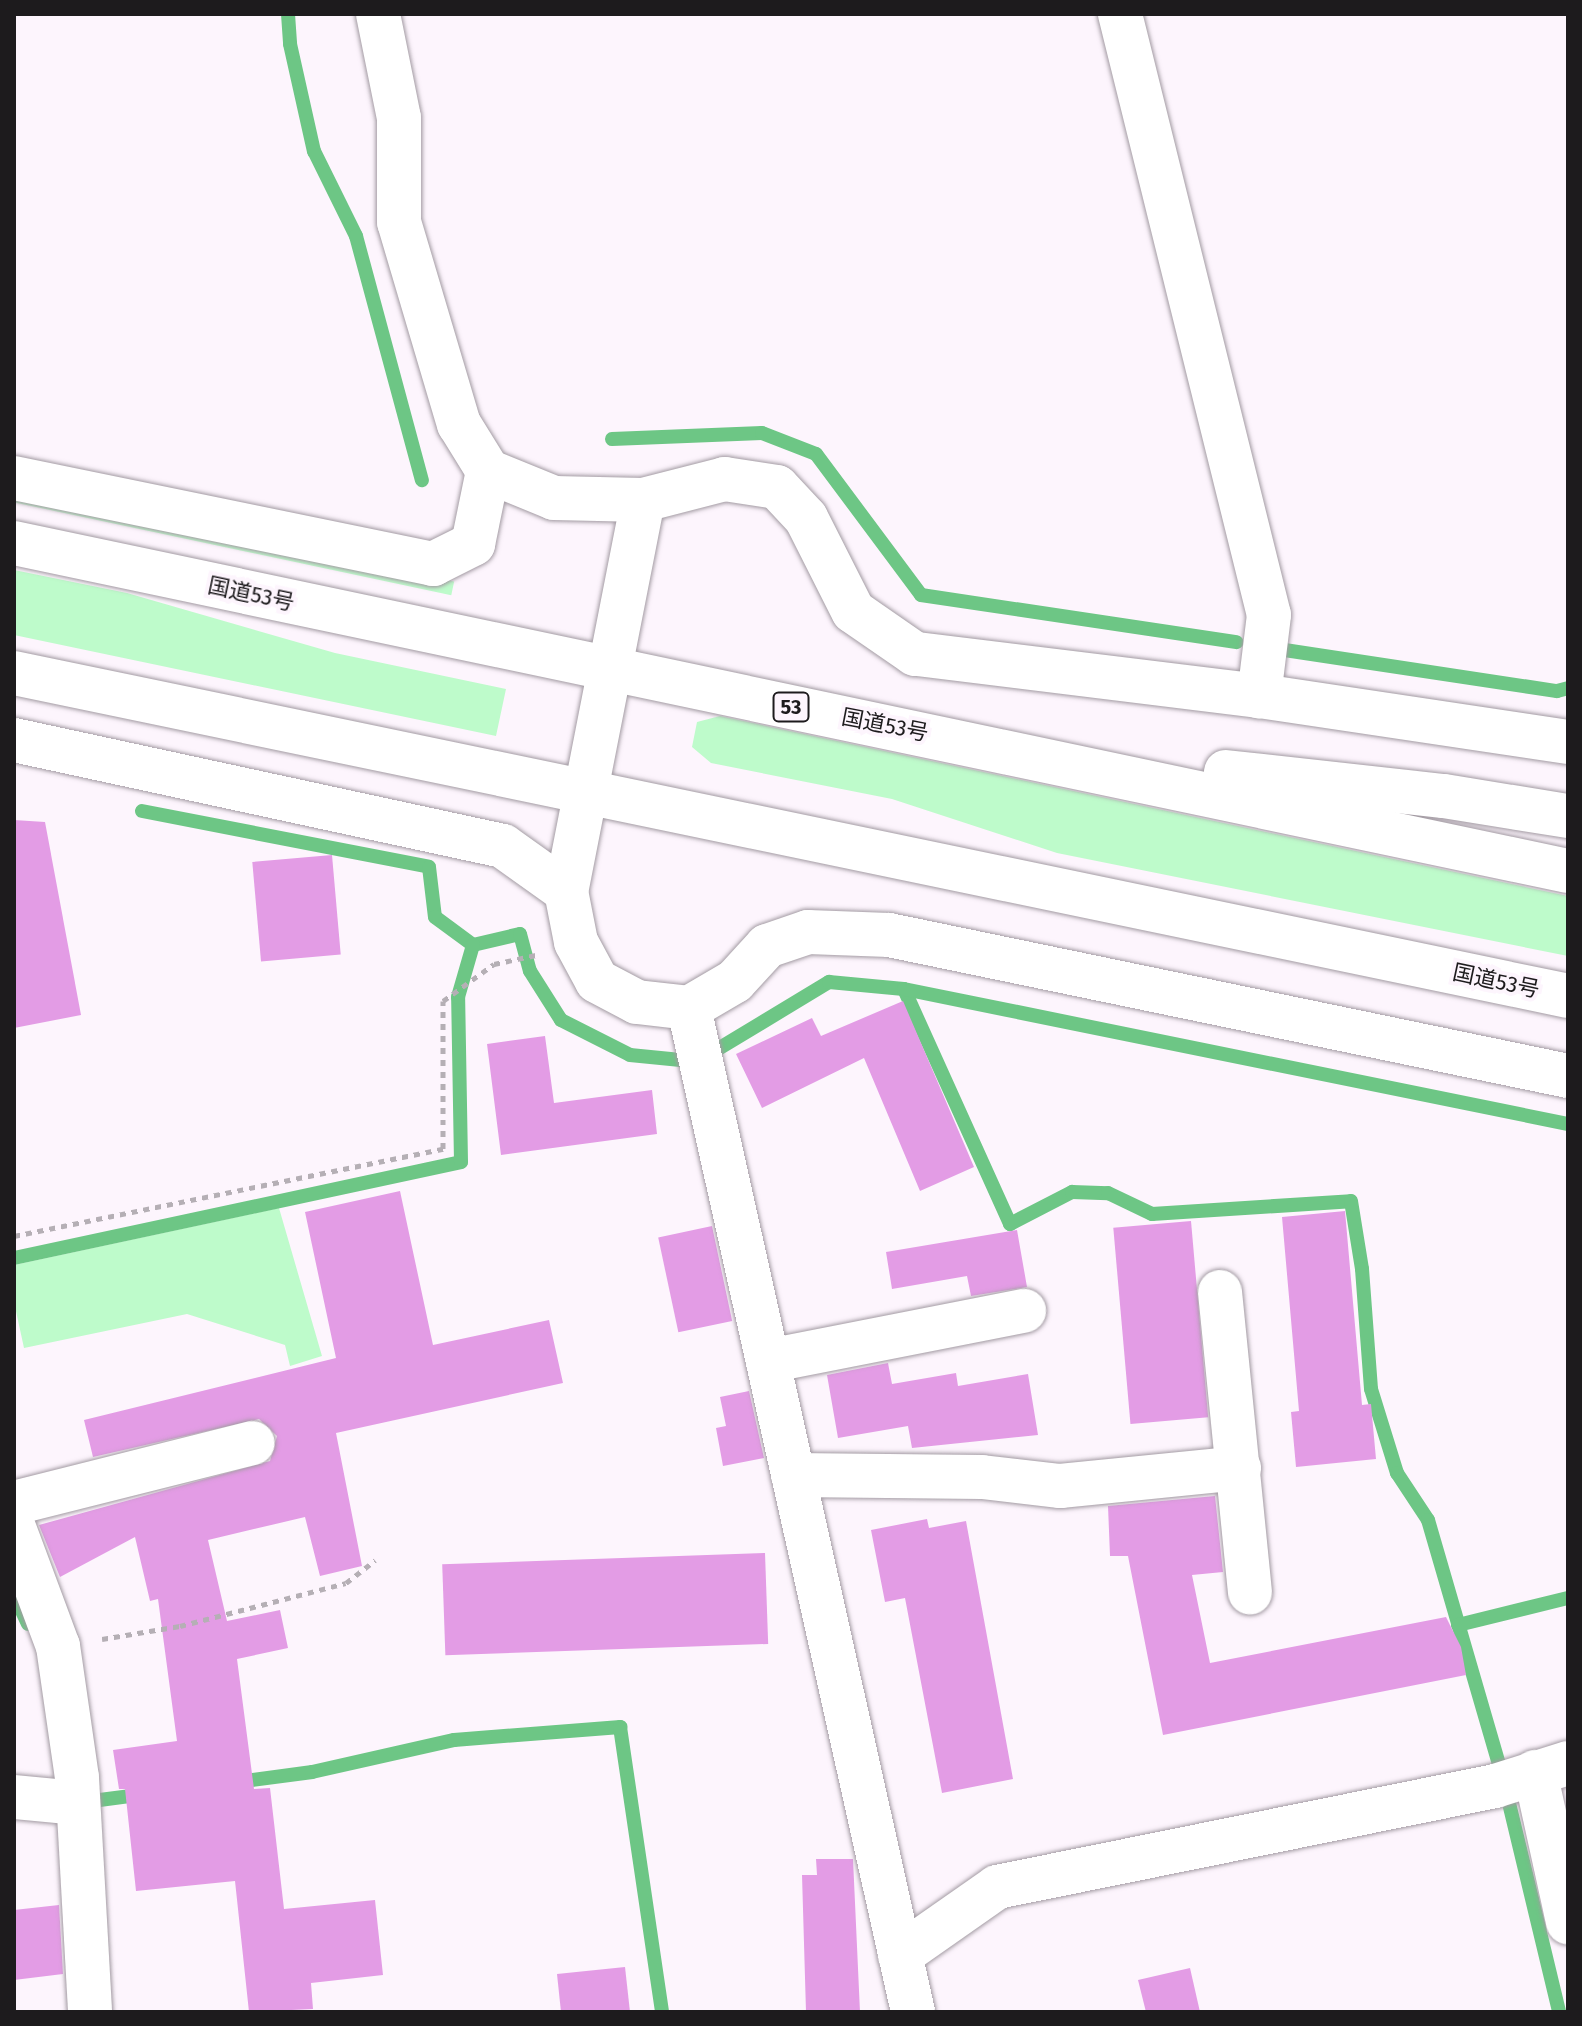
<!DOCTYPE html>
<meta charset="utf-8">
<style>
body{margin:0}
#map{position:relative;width:1582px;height:2026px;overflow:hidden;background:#fdf5fd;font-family:"Fira Sans","Noto Sans JP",sans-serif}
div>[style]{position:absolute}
.green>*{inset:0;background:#befbcb;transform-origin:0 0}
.stream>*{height:14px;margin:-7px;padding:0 7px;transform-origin:7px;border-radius:7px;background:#6dc685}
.building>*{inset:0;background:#e39ce5;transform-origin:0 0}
.path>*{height:5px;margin-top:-2.5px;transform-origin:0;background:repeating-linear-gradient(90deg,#b5afb5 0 6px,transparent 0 12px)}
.roads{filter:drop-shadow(0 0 2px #a39ba3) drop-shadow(0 0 2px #a39ba3)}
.street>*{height:44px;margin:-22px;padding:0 22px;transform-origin:22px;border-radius:22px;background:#fff}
.secondary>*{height:44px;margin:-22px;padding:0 22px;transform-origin:22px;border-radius:22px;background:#fff}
.highway>*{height:44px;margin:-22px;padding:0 22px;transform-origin:22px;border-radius:22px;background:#fff}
span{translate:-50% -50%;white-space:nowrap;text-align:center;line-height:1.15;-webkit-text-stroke:8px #fdf5fd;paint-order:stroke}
.shield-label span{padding:2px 6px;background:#fdf5fd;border:2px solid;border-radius:6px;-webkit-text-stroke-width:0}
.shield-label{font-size:20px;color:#1d1b1d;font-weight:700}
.street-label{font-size:22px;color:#1d1b1d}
.frame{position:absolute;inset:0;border:16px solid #1d1b1d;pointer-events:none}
</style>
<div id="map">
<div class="green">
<div style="left:14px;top:488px;width:450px;height:14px;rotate:12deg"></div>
<div style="clip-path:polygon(14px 570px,127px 593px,335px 653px,506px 689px,496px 736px,14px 635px)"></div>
<div style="clip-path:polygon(720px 716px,1568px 896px,1568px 956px,1057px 853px,892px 799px,711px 763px,692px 747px,697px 722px)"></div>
<div style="clip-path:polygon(279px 1208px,322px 1356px,290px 1366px,285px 1345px,187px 1314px,24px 1348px,14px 1302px,14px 1265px)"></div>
</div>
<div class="stream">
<div style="left:288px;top:14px;width:30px;rotate:86deg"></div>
<div style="left:290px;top:44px;width:110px;rotate:77.4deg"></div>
<div style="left:314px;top:151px;width:95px;rotate:63.7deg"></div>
<div style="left:356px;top:236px;width:253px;rotate:74.9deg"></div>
<div style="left:612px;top:439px;width:150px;rotate:-2.3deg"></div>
<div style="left:762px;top:433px;width:58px;rotate:21.3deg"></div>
<div style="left:816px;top:454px;width:176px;rotate:53.3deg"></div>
<div style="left:921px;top:595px;width:319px;rotate:8.5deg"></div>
<div style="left:1278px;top:649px;width:282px;rotate:8.6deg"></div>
<div style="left:1557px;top:691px;width:11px;rotate:-15deg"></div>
<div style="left:142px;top:811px;width:292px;rotate:11deg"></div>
<div style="left:429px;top:867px;width:50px;rotate:83.2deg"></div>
<div style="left:435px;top:917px;width:47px;rotate:36.4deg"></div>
<div style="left:473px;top:945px;width:48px;rotate:-13.2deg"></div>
<div style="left:520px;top:934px;width:38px;rotate:75deg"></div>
<div style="left:530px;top:971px;width:58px;rotate:57.7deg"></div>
<div style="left:561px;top:1020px;width:77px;rotate:26.9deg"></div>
<div style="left:630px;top:1055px;width:51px;rotate:5.6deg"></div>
<div style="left:681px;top:1060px;width:39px;rotate:-17deg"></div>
<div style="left:718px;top:1049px;width:130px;rotate:-31.1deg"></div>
<div style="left:829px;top:982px;width:75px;rotate:5.3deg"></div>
<div style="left:904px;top:989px;width:258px;rotate:65.7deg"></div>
<div style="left:1010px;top:1224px;width:70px;rotate:-27.3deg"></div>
<div style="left:1072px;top:1192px;width:36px;rotate:2deg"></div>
<div style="left:1108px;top:1193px;width:49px;rotate:25.5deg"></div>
<div style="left:1152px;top:1214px;width:199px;rotate:-3.7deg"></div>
<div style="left:1351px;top:1201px;width:69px;rotate:80.8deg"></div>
<div style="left:1362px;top:1269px;width:120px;rotate:85.7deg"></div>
<div style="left:1371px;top:1389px;width:88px;rotate:72.8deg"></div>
<div style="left:1397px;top:1473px;width:56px;rotate:56.6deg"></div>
<div style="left:1428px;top:1520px;width:269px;rotate:73.8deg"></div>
<div style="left:1503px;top:1778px;width:241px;rotate:76.5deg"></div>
<div style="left:904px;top:989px;width:678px;rotate:11.49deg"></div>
<div style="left:14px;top:1258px;width:457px;rotate:-12.1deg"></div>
<div style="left:461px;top:1162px;width:165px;rotate:-91deg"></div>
<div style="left:458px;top:997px;width:54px;rotate:-73.9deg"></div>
<div style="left:14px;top:1594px;width:33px;rotate:65deg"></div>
<div style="left:1458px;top:1625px;width:113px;rotate:-13.8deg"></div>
<div style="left:237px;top:1782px;width:76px;rotate:-7.6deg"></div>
<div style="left:312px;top:1772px;width:146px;rotate:-12.7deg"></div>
<div style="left:454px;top:1740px;width:167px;rotate:-4.5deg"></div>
<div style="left:620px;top:1727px;width:288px;rotate:81.6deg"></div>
<div style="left:92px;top:1801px;width:53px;rotate:-7.5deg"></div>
</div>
<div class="building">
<div style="clip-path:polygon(14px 820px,45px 822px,81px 1015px,14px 1028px)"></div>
<div style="left:332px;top:855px;width:100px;height:80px;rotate:85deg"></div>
<div style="clip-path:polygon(903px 1001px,974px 1167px,920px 1191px,864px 1058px,762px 1108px,736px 1054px,812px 1018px,821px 1036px)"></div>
<div style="clip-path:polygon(545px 1036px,554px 1103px,652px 1090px,657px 1134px,501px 1155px,487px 1044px)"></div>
<div style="clip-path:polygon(400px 1191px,433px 1345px,549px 1320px,563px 1383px,336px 1433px,362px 1566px,320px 1576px,305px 1517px,208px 1540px,227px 1621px,280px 1610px,288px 1648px,237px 1659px,254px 1789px,270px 1788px,284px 1909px,375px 1900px,383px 1975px,311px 1983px,313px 2009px,249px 2012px,235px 1881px,136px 1891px,125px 1789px,119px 1789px,113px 1750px,177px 1741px,158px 1599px,150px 1601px,135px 1537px,60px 1577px,39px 1525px,270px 1461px,277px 1436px,259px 1419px,93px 1457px,84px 1420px,336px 1358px,305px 1212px)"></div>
<div style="clip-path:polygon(1345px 1211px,1362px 1405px,1371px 1404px,1376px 1459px,1296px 1467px,1291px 1412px,1299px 1411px,1282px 1217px)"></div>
<div style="left:1191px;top:1221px;width:197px;height:78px;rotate:85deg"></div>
<div style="left:712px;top:1226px;width:97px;height:55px;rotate:78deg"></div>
<div style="clip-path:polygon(1017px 1230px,1027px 1287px,971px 1296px,967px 1276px,892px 1289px,886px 1252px)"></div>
<div style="clip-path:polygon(888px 1363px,892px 1384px,956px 1373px,958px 1386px,1028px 1374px,1038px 1435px,912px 1448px,908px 1426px,838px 1438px,827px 1375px)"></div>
<div style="clip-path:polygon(749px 1391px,764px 1458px,723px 1466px,716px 1428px,726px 1426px,720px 1397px)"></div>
<div style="clip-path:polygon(1215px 1496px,1223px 1572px,1192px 1575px,1210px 1663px,1446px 1617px,1461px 1647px,1466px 1675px,1163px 1735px,1128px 1556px,1110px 1556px,1108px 1506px)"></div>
<div style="clip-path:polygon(927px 1519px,929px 1528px,966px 1521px,1013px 1779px,942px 1793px,905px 1598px,885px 1602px,871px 1530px)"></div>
<div style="left:765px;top:1553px;width:91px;height:323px;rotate:88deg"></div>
<div style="clip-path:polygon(816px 1859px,853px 1859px,860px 2012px,806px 2012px,802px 1875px,817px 1875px)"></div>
<div style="clip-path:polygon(59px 1905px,63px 1974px,14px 1980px,14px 1910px)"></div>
<div style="clip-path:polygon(625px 1967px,630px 2012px,561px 2012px,557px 1974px)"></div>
<div style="clip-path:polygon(1190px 1968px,1200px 2012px,1146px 2012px,1138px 1980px)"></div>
</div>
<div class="path">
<div style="left:14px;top:1236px;width:438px;rotate:-11.5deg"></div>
<div style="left:443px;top:1149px;width:148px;rotate:-90deg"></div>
<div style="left:443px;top:1001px;width:63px;rotate:-36deg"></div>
<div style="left:494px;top:964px;width:43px;rotate:-12.1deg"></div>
<div style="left:102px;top:1639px;width:79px;rotate:-9.5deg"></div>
<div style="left:180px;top:1626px;width:171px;rotate:-14.5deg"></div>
<div style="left:346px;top:1583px;width:37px;rotate:-38deg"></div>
</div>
<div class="roads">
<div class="street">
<div style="left:1120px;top:14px;width:619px;rotate:76.08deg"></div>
<div style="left:1269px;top:615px;width:82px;rotate:97deg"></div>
<div style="left:14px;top:478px;width:428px;rotate:11.6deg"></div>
<div style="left:433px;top:564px;width:45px;rotate:-26.6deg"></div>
<div style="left:473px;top:544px;width:75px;rotate:-78.4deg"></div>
<div style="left:14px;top:740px;width:500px;rotate:12.23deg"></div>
<div style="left:503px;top:846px;width:77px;rotate:35.5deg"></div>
<div style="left:689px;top:1008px;width:1029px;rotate:77.42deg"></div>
<div style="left:1220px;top:1292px;width:302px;rotate:84.3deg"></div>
<div style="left:768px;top:1361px;width:261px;rotate:-11.1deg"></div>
<div style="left:793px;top:1475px;width:189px;rotate:0.6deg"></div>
<div style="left:982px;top:1477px;width:79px;rotate:6.6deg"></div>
<div style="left:1060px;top:1486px;width:180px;rotate:-5.7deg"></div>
<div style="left:14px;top:1503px;width:246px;rotate:-14.1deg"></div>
<div style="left:14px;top:1528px;width:126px;rotate:69.6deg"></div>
<div style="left:58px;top:1646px;width:133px;rotate:81.8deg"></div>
<div style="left:77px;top:1778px;width:234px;rotate:86.8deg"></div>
<div style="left:1535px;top:1772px;width:154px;rotate:77.6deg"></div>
<div style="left:14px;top:1797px;width:64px;rotate:5.4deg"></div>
<div style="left:900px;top:1955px;width:118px;rotate:-35deg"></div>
<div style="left:997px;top:1887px;width:508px;rotate:-11.46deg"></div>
<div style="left:1495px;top:1786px;width:77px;rotate:-17.5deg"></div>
</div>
<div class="secondary">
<div style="left:378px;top:14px;width:106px;rotate:78.6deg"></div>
<div style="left:399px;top:118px;width:104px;rotate:90deg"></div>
<div style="left:399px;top:222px;width:211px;rotate:73.5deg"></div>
<div style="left:459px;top:424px;width:55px;rotate:58.3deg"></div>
<div style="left:488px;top:471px;width:71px;rotate:22.2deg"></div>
<div style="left:554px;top:498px;width:89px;rotate:1.3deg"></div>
<div style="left:1568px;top:742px;width:312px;rotate:-171.5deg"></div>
<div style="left:1259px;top:696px;width:347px;rotate:-173deg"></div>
<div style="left:915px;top:654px;width:75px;rotate:-145.3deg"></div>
<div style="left:853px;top:611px;width:104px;rotate:-116.8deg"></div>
<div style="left:806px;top:518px;width:42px;rotate:-133.1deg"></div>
<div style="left:777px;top:487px;width:53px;rotate:-171.3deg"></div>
<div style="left:725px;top:479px;width:85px;rotate:165.6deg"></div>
<div style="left:643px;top:500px;width:399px;rotate:101.1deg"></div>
<div style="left:566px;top:891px;width:52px;rotate:78.9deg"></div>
<div style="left:576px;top:942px;width:44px;rotate:61.7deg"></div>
<div style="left:597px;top:981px;width:45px;rotate:27.7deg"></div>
<div style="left:637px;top:1002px;width:52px;rotate:6.6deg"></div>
<div style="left:689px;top:1008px;width:53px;rotate:-30.4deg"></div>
<div style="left:735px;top:981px;width:47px;rotate:-47.6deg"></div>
<div style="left:767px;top:946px;width:43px;rotate:-18.9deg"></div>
<div style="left:808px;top:932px;width:81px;rotate:2.1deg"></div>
<div style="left:889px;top:935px;width:693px;rotate:11.73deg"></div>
</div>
<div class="highway">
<div style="left:14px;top:543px;width:1588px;rotate:11.92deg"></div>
<div style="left:14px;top:673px;width:1587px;rotate:11.74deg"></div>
<div style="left:1226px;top:772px;width:219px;rotate:6.3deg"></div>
<div style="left:1444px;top:796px;width:126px;rotate:9.2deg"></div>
</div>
</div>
<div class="shield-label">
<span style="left:791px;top:707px">53</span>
</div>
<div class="street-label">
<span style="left:251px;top:594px;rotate:12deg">国道53号</span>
<span style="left:885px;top:725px;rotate:11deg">国道53号</span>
<span style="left:1496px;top:981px;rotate:12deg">国道53号</span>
</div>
<div class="frame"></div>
</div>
